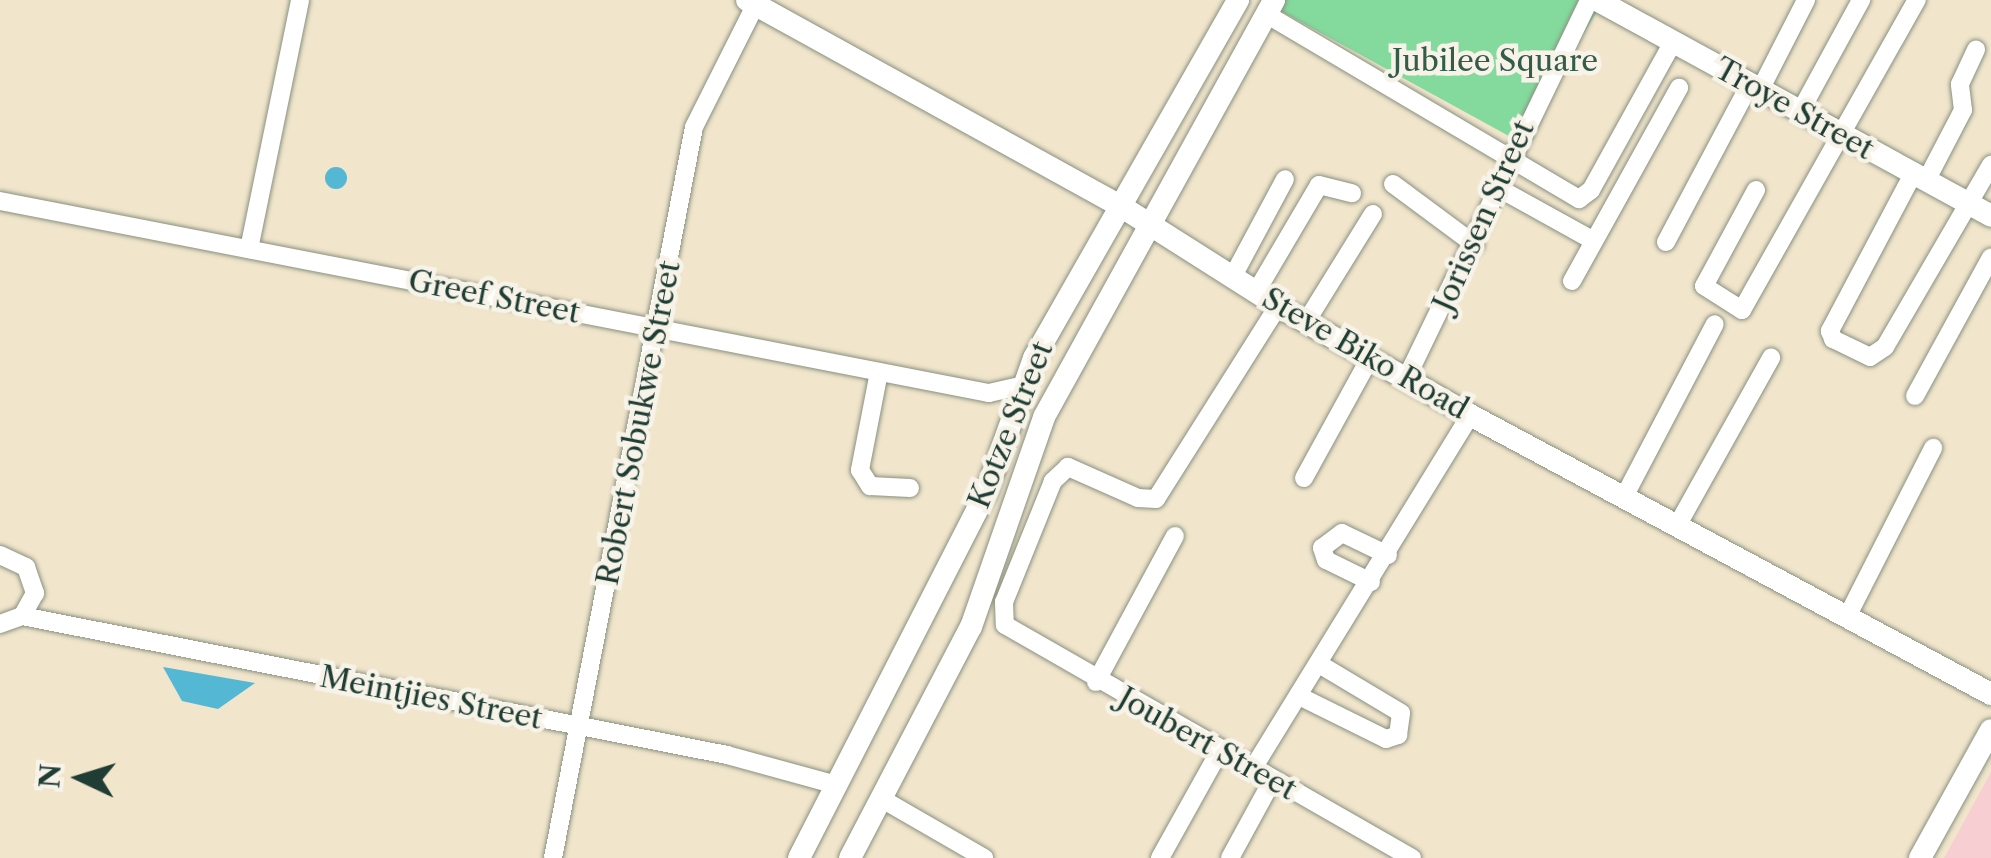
<!DOCTYPE html>
<style>
body{margin:0}
#map{position:relative;width:1991px;height:858px;overflow:hidden;background:#f1e5cb;font-family:"Libre Caslon Text",serif}
div>[style]{position:absolute}
.built>*{inset:0;background:#f7cfd3}
.green>*{inset:0;background:#84da9d}
.water>*{inset:0;background:#54b7d3}
.round{border-radius:50%}
.roads{filter:drop-shadow(0 0 2px #889180) drop-shadow(0 0 2px #889180)}
.minor>*{height:18px;margin:-9px;padding:0 9px;transform-origin:9px;border-radius:9px;background:#fff}
.major>*{height:22px;margin:-11px;padding:0 11px;transform-origin:11px;border-radius:11px;background:#fff}
span{translate:-50% -50%;white-space:nowrap;text-align:center;line-height:1.15;-webkit-text-stroke:9px #f7f3e8;paint-order:stroke}
.park-label{font-size:30px;color:#335c49}
.street-label{font-size:30px;color:#1f3d34}
.north{position:absolute;left:30px;top:728px;width:100px;height:100px;-webkit-text-stroke:8px #f7f3e8;paint-order:stroke;rotate:274deg;font-size:28px;font-weight:700;line-height:40px;text-align:center;color:#1f3d34}
.north::after{content:'';display:block;margin:auto;width:35px;height:45px;background:#1f3d34;clip-path:polygon(50% 0,100% 100%,50% 72%,0 100%)}
</style>
<div id="map">
<div class="built">
<div style="clip-path:polygon(1991px 772px,1991px 858px,1944px 858px)"></div>
</div>
<div class="green">
<div style="clip-path:polygon(1282px 0,1604px 0,1518px 141px,1277px 9px)"></div>
</div>
<div class="water">
<div class="round" style="left:325px;top:167px;width:22px;height:22px"></div>
<div style="clip-path:polygon(163px 667px,255px 683px,218px 709px,182px 701px)"></div>
</div>
<div class="roads">
<div class="minor">
<div style="left:1266px;top:14px;width:364px;rotate:30.6deg"></div>
<div style="left:1579px;top:199px;width:15px;rotate:-37deg"></div>
<div style="left:1591px;top:190px;width:169px;rotate:-61deg"></div>
<div style="left:1760px;top:90px;width:101px;rotate:-62.9deg"></div>
<div style="left:1800px;top:112px;width:128px;rotate:-61.4deg"></div>
<div style="left:1913px;top:174px;width:178px;rotate:117.9deg"></div>
<div style="left:1830px;top:331px;width:9px;rotate:69deg"></div>
<div style="left:1833px;top:339px;width:41px;rotate:25.9deg"></div>
<div style="left:1870px;top:357px;width:18px;rotate:-34deg"></div>
<div style="left:1885px;top:347px;width:211px;rotate:-59.8deg"></div>
<div style="left:1926px;top:181px;width:80px;rotate:-62.5deg"></div>
<div style="left:1963px;top:110px;width:26px;rotate:-97deg"></div>
<div style="left:1960px;top:84px;width:38px;rotate:-65deg"></div>
<div style="left:1393px;top:184px;width:102px;rotate:36.6deg"></div>
<div style="left:1502px;top:190px;width:105px;rotate:29deg"></div>
<div style="left:1756px;top:190px;width:109px;rotate:118.4deg"></div>
<div style="left:1704px;top:286px;width:45px;rotate:32.3deg"></div>
<div style="left:1742px;top:310px;width:356px;rotate:-60.6deg"></div>
<div style="left:0;top:201px;width:1007px;rotate:10.99deg"></div>
<div style="left:989px;top:393px;width:36px;rotate:-13deg"></div>
<div style="left:1666px;top:242px;width:179px;rotate:-62deg"></div>
<div style="left:249px;top:249px;width:254px;rotate:-78.4deg"></div>
<div style="left:1232px;top:278px;width:112px;rotate:-61.8deg"></div>
<div style="left:1572px;top:281px;width:221px;rotate:-61deg"></div>
<div style="left:1256px;top:292px;width:124px;rotate:-59.5deg"></div>
<div style="left:1319px;top:185px;width:34px;rotate:14deg"></div>
<div style="left:1278px;top:306px;width:228px;rotate:122.3deg"></div>
<div style="left:1156px;top:499px;width:18px;rotate:-177deg"></div>
<div style="left:1138px;top:498px;width:77px;rotate:-156.1deg"></div>
<div style="left:1068px;top:467px;width:21px;rotate:137deg"></div>
<div style="left:1053px;top:481px;width:131px;rotate:112deg"></div>
<div style="left:1004px;top:602px;width:23px;rotate:88deg"></div>
<div style="left:1005px;top:625px;width:469px;rotate:29.8deg"></div>
<div style="left:1306px;top:322px;width:127px;rotate:-58.2deg"></div>
<div style="left:879px;top:372px;width:100px;rotate:101deg"></div>
<div style="left:860px;top:470px;width:19px;rotate:58deg"></div>
<div style="left:870px;top:486px;width:40px;rotate:2.9deg"></div>
<div style="left:1406px;top:379px;width:421px;rotate:-64.2deg"></div>
<div style="left:1915px;top:396px;width:158px;rotate:-61.3deg"></div>
<div style="left:1304px;top:478px;width:137px;rotate:-61.2deg"></div>
<div style="left:1624px;top:497px;width:195px;rotate:-62.3deg"></div>
<div style="left:1677px;top:526px;width:193px;rotate:-60.8deg"></div>
<div style="left:0;top:555px;width:29px;rotate:25deg"></div>
<div style="left:26px;top:567px;width:28px;rotate:71deg"></div>
<div style="left:35px;top:593px;width:26px;rotate:119deg"></div>
<div style="left:22px;top:616px;width:23px;rotate:160deg"></div>
<div style="left:1371px;top:582px;width:50px;rotate:-153.9deg"></div>
<div style="left:1326px;top:560px;width:13px;rotate:-108deg"></div>
<div style="left:1322px;top:548px;width:25px;rotate:-37deg"></div>
<div style="left:1342px;top:533px;width:51px;rotate:25.6deg"></div>
<div style="left:22px;top:616px;width:719px;rotate:11.15deg"></div>
<div style="left:727px;top:755px;width:114px;rotate:15.3deg"></div>
<div style="left:1847px;top:617px;width:190px;rotate:-63deg"></div>
<div style="left:1096px;top:682px;width:166px;rotate:-61.6deg"></div>
<div style="left:1299px;top:696px;width:97px;rotate:26.3deg"></div>
<div style="left:1386px;top:739px;width:13px;rotate:-18deg"></div>
<div style="left:1398px;top:735px;width:22px;rotate:-82deg"></div>
<div style="left:1401px;top:713px;width:96px;rotate:-149.1deg"></div>
<div style="left:1252px;top:770px;width:417px;rotate:-58.4deg"></div>
<div style="left:882px;top:799px;width:118px;rotate:30deg"></div>
<div style="left:553px;top:858px;width:744px;rotate:-79.08deg"></div>
<div style="left:694px;top:127px;width:142px;rotate:-63.3deg"></div>
<div style="left:1160px;top:858px;width:121px;rotate:-60.9deg"></div>
<div style="left:1230px;top:858px;width:88px;rotate:-61.4deg"></div>
</div>
<div class="major">
<div style="left:747px;top:0;width:425px;rotate:28.9deg"></div>
<div style="left:1119px;top:205px;width:188px;rotate:32.4deg"></div>
<div style="left:1278px;top:306px;width:221px;rotate:29.6deg"></div>
<div style="left:1470px;top:415px;width:591px;rotate:28.17deg"></div>
<div style="left:1597px;top:0;width:449px;rotate:28.7deg"></div>
<div style="left:799px;top:858px;width:410px;rotate:-62.9deg"></div>
<div style="left:986px;top:493px;width:143px;rotate:-70.4deg"></div>
<div style="left:1034px;top:358px;width:412px;rotate:-60.3deg"></div>
<div style="left:850px;top:858px;width:261px;rotate:-62.4deg"></div>
<div style="left:971px;top:627px;width:222px;rotate:-70.8deg"></div>
<div style="left:1044px;top:417px;width:476px;rotate:-61.1deg"></div>
<div style="left:1920px;top:858px;width:146px;rotate:-61deg"></div>
</div>
</div>
<div class="park-label">
<span style="left:1495px;top:61px">Jubilee Square</span>
</div>
<div class="street-label">
<span style="left:1794px;top:109px;rotate:29deg">Troye Street</span>
<span style="left:1484px;top:216px;rotate:-66deg">Jorissen Street</span>
<span style="left:494px;top:297px;rotate:11deg">Greef Street</span>
<span style="left:1365px;top:354px;rotate:30deg">Steve Biko Road</span>
<span style="left:639px;top:423px;rotate:-79deg">Robert Sobukwe Street</span>
<span style="left:1011px;top:425px;rotate:-68deg">Kotze Street</span>
<span style="left:431px;top:698px;rotate:11deg">Meintjies Street</span>
<span style="left:1207px;top:744px;rotate:29deg">Joubert Street</span>
</div>
<div class="north">N</div>
</div>
